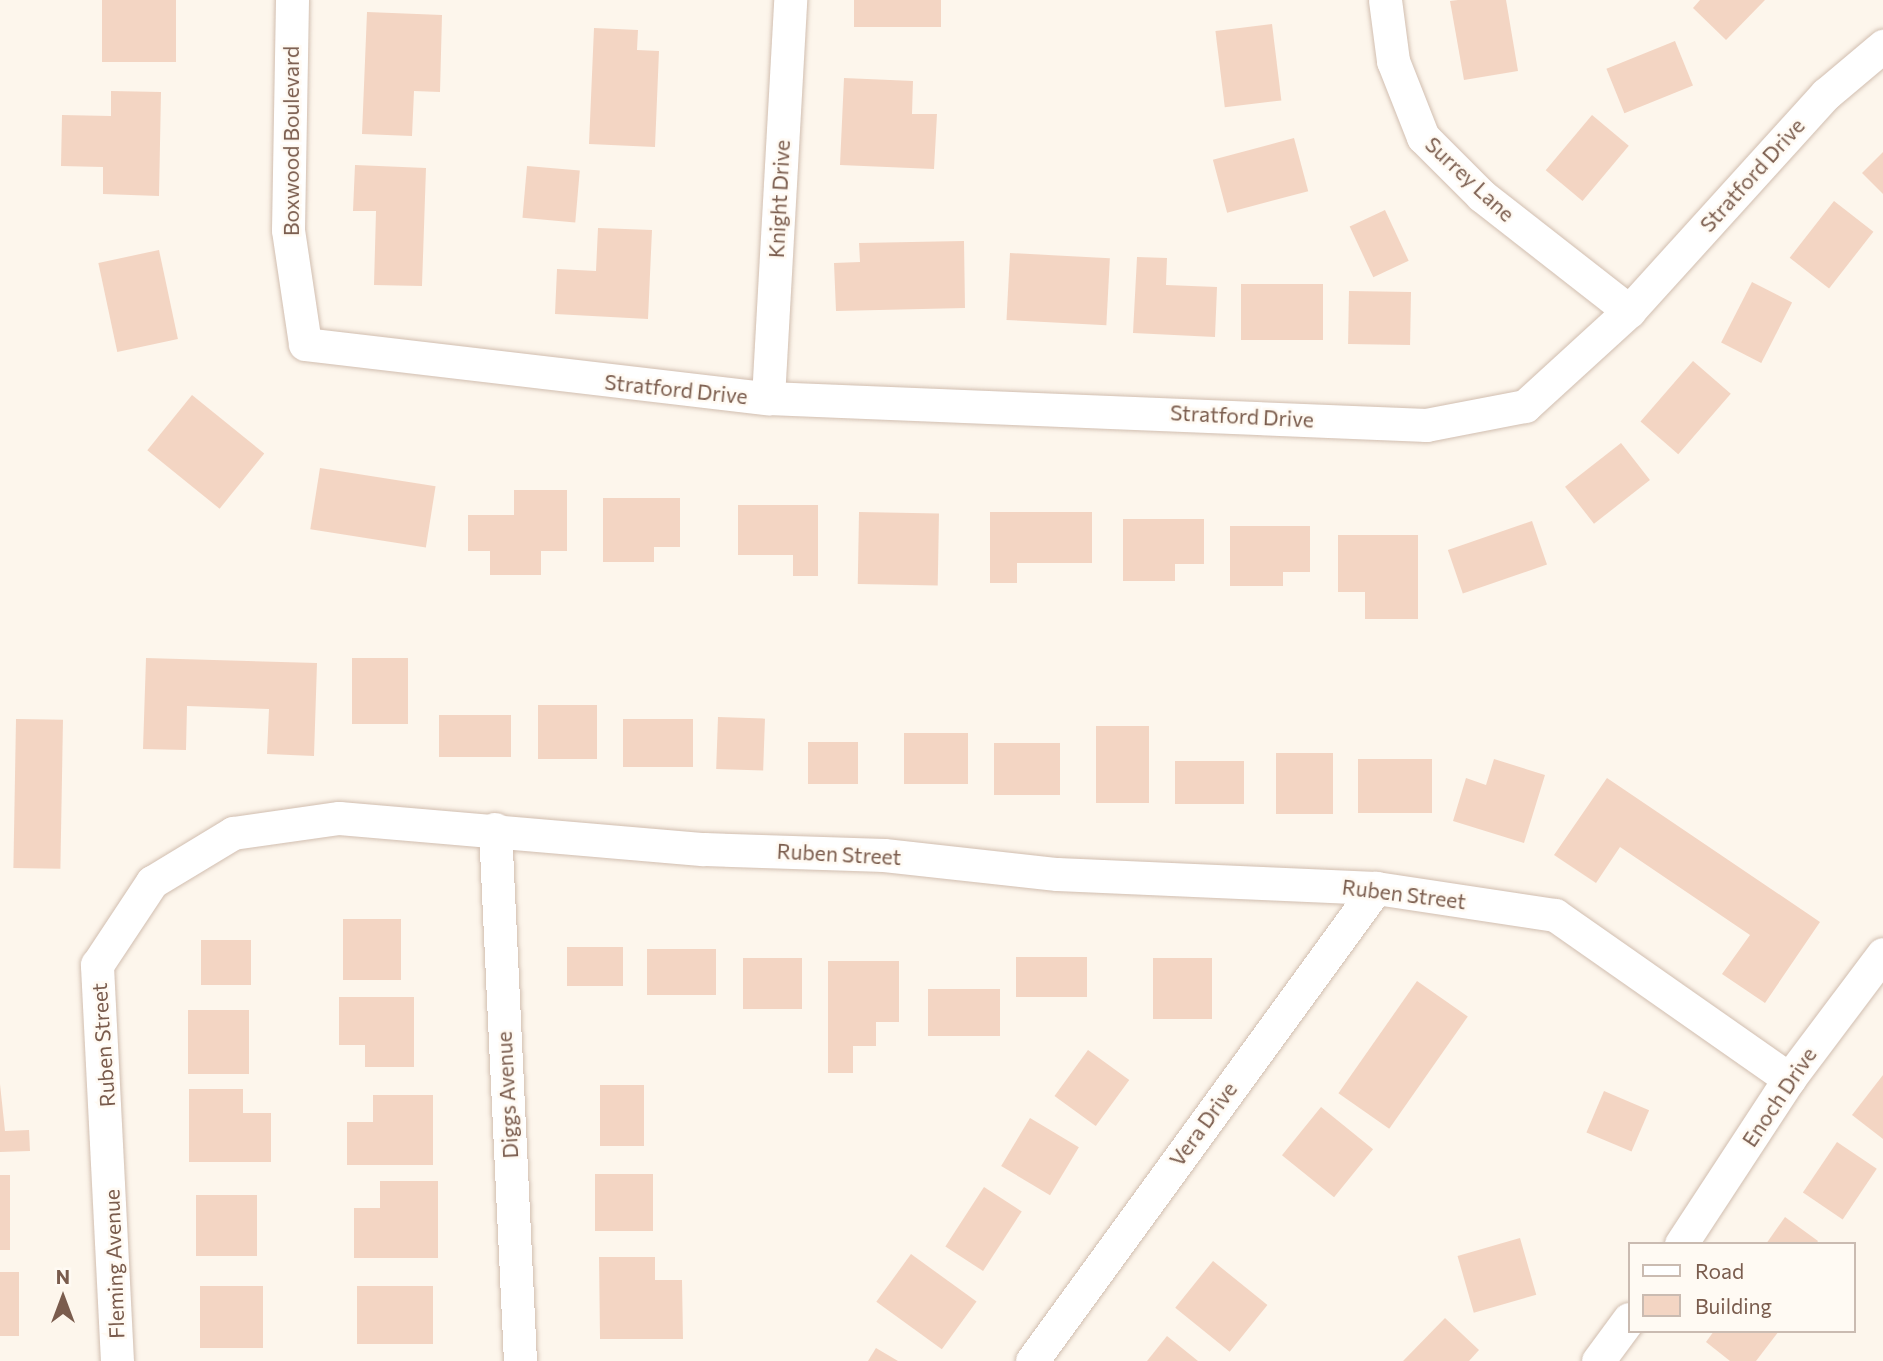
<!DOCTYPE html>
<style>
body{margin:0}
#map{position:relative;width:1883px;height:1361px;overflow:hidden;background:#fdf6ec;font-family:Commissioner,sans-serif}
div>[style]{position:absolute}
.building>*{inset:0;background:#f3d5c3;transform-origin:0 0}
.roads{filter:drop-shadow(0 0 2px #d1beb0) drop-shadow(0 0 2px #d1beb0)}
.minor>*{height:33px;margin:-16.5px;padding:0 16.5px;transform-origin:16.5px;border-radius:16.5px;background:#fff}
span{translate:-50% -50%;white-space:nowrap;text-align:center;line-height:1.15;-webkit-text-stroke:5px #fffaf3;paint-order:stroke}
.street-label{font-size:21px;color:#7a5c4d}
.legend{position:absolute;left:1628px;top:1242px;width:228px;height:91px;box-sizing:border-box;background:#fffaf3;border:2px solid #cabbb1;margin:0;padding:9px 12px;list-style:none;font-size:21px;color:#7a5c4d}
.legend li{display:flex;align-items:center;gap:14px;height:35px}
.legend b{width:35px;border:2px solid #cabbb1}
.north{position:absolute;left:28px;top:1263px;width:70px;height:70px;-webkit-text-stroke:5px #fffaf3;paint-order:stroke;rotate:0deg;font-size:19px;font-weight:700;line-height:28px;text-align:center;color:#7a5c4d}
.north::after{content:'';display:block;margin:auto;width:24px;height:32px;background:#7a5c4d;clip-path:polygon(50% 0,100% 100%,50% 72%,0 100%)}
</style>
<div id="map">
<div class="building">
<div style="left:102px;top:0;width:74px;height:62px"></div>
<div style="left:854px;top:0;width:87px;height:27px"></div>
<div style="clip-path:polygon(1458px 0,1506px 0,1518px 71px,1464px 80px,1450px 1px)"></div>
<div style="clip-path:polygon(1700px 0,1765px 0,1726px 40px,1693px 8px)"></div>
<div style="clip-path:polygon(367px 12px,442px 15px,440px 92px,414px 91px,412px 136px,362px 134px)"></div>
<div style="left:1272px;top:24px;width:77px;height:57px;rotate:83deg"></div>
<div style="clip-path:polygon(594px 28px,638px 30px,637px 50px,659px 51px,655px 147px,589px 144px)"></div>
<div style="left:1675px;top:41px;width:48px;height:74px;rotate:68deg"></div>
<div style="clip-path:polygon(844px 78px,913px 81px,912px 114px,937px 114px,934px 169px,840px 165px)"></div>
<div style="clip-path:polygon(111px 91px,161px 92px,159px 196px,103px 194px,103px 167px,61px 166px,62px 115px,111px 116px)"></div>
<div style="left:1592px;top:115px;width:48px;height:72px;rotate:40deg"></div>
<div style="left:1294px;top:138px;width:55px;height:84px;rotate:75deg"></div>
<div style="clip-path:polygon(1883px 152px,1883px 194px,1862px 173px)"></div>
<div style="clip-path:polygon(355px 165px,426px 168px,422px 286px,374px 285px,376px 211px,353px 211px)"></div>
<div style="left:527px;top:166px;width:53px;height:52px;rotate:5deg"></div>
<div style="left:1834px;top:201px;width:50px;height:72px;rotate:38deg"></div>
<div style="left:1385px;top:210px;width:56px;height:39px;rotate:65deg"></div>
<div style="clip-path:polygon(598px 228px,652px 230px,648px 319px,555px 314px,557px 269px,596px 271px)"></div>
<div style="clip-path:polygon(964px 241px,965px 308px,836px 311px,834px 263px,860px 262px,859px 243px)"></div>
<div style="left:159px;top:250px;width:91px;height:62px;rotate:78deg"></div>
<div style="left:1010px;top:253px;width:100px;height:67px;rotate:3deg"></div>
<div style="clip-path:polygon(1137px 257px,1167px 258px,1166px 285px,1217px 287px,1215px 337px,1133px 333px)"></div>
<div style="left:1752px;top:282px;width:45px;height:68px;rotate:27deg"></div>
<div style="left:1241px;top:284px;width:82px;height:56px"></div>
<div style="left:1349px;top:291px;width:62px;height:53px;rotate:1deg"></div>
<div style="left:1693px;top:361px;width:50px;height:80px;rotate:41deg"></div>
<div style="left:192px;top:395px;width:93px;height:71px;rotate:39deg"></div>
<div style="left:1621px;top:443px;width:47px;height:71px;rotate:52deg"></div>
<div style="left:320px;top:468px;width:117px;height:62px;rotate:9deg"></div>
<div style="clip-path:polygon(514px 490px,567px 490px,567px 551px,541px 551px,541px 575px,490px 575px,490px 551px,468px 551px,468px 515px,514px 515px)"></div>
<div style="clip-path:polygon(603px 498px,680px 498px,680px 547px,654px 547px,654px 562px,603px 562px)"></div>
<div style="clip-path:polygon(738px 505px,818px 505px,818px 576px,793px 576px,793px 555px,738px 555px)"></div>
<div style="left:859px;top:512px;width:80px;height:72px;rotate:1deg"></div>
<div style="clip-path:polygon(990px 512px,1092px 512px,1092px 563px,1017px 563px,1017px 583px,990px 583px)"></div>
<div style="clip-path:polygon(1123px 519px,1204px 519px,1204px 564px,1175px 564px,1175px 581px,1123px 581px)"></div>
<div style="left:1532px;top:521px;width:46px;height:89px;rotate:71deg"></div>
<div style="clip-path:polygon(1230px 526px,1310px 526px,1310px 572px,1283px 572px,1283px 586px,1230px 586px)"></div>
<div style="clip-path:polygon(1338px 535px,1418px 535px,1418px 619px,1365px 619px,1365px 592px,1338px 592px)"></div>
<div style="clip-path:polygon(146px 658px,317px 663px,314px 756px,267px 754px,269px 709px,187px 706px,186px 750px,143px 749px)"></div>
<div style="left:352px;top:658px;width:56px;height:66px"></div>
<div style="left:538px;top:705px;width:59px;height:54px"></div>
<div style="left:439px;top:715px;width:72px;height:42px"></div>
<div style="left:718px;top:717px;width:47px;height:52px;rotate:2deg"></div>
<div style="left:16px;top:719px;width:47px;height:149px;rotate:1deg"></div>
<div style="left:623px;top:719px;width:70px;height:48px"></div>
<div style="left:1096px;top:726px;width:53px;height:77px"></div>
<div style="left:904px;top:733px;width:64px;height:51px"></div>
<div style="left:808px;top:742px;width:50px;height:42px"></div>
<div style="left:994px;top:743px;width:66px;height:52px"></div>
<div style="left:1276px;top:753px;width:57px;height:61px"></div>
<div style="left:1358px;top:759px;width:74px;height:54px"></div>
<div style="clip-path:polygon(1494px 759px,1545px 775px,1524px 843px,1453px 821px,1466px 778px,1486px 785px)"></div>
<div style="left:1175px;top:761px;width:69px;height:43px"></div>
<div style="clip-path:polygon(1607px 778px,1820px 922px,1765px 1003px,1722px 974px,1750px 935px,1620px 847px,1596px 883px,1554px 855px)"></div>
<div style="left:343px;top:919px;width:58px;height:61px"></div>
<div style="left:201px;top:940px;width:50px;height:45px"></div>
<div style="left:567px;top:947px;width:56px;height:39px"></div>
<div style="left:647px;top:949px;width:69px;height:46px"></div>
<div style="left:1016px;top:957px;width:71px;height:40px"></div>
<div style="left:743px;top:958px;width:59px;height:51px"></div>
<div style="left:1153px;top:958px;width:59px;height:61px"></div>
<div style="clip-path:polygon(828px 961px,899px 961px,899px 1022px,876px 1022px,876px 1046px,853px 1046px,853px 1073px,828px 1073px)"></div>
<div style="left:1417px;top:981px;width:62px;height:137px;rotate:35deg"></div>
<div style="left:928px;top:989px;width:72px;height:47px"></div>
<div style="clip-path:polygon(339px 997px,414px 997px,414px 1067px,365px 1067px,365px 1045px,339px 1045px)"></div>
<div style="left:188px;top:1010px;width:61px;height:64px"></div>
<div style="left:1088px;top:1050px;width:51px;height:57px;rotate:36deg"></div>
<div style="clip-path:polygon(1883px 1075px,1883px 1139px,1852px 1115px)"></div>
<div style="clip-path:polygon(0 1084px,5px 1131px,29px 1130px,30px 1151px,0 1152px)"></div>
<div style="left:600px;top:1085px;width:44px;height:61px"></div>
<div style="clip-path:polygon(189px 1089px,243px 1089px,243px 1113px,271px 1113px,271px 1162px,189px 1162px)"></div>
<div style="left:1604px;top:1091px;width:49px;height:45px;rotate:23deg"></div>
<div style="clip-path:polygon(373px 1095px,433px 1095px,433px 1165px,347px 1165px,347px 1122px,373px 1122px)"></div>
<div style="left:1321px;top:1107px;width:67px;height:62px;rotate:39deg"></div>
<div style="left:1030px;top:1118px;width:57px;height:56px;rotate:31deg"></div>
<div style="left:1837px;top:1142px;width:48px;height:61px;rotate:34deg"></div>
<div style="left:595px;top:1174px;width:58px;height:57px"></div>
<div style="left:0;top:1175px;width:10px;height:75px"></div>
<div style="clip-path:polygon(380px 1181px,438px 1181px,438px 1258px,354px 1258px,354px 1208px,380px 1208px)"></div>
<div style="left:984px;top:1187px;width:45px;height:71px;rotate:33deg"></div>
<div style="left:196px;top:1195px;width:61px;height:61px"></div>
<div style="clip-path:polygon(1785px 1217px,1818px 1241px,1816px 1244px,1766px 1244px)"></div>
<div style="left:1520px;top:1238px;width:59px;height:65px;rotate:74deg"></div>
<div style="left:911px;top:1254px;width:81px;height:59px;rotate:36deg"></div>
<div style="clip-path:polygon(599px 1257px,655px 1257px,655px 1280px,682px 1280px,683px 1339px,600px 1339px)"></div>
<div style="left:1213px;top:1261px;width:70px;height:60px;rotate:39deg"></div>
<div style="left:0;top:1272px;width:19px;height:64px"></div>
<div style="left:263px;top:1286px;width:62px;height:63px;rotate:90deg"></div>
<div style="left:357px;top:1286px;width:76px;height:58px"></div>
<div style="clip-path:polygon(1445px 1318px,1479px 1350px,1469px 1361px,1403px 1361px)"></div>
<div style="clip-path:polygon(1714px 1331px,1779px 1331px,1756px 1361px,1730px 1361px,1706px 1342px)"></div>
<div style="clip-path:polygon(1167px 1336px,1198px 1361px,1147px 1361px)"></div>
<div style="clip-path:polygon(876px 1348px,898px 1361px,868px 1361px)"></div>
</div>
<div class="roads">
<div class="minor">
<div style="left:292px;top:0;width:230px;rotate:91deg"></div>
<div style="left:288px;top:230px;width:115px;rotate:81.5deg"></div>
<div style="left:305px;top:344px;width:466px;rotate:6.7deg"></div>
<div style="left:768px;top:398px;width:659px;rotate:2.35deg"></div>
<div style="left:1426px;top:425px;width:101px;rotate:-10.9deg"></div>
<div style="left:1525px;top:406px;width:141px;rotate:-42.4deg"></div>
<div style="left:1629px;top:311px;width:293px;rotate:-47.8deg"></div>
<div style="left:1826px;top:94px;width:75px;rotate:-40.1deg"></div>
<div style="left:1385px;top:0;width:62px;rotate:82.5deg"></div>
<div style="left:1393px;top:61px;width:82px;rotate:68.5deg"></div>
<div style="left:1423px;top:137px;width:83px;rotate:45deg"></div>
<div style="left:1482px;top:196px;width:187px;rotate:38deg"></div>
<div style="left:768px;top:398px;width:399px;rotate:-86.8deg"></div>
<div style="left:495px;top:829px;width:533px;rotate:87.31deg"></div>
<div style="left:1681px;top:1244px;width:197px;rotate:-56.8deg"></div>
<div style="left:1789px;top:1079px;width:156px;rotate:-53.1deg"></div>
<div style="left:117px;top:1361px;width:397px;rotate:-92.9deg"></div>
<div style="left:97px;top:965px;width:100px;rotate:-56.5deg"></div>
<div style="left:152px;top:882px;width:95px;rotate:-31.2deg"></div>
<div style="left:233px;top:833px;width:107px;rotate:-8.1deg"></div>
<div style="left:339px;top:818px;width:366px;rotate:4.9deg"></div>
<div style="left:704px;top:849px;width:180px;rotate:1.9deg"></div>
<div style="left:884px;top:855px;width:174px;rotate:6.3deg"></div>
<div style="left:1057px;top:874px;width:319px;rotate:2.5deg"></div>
<div style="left:1376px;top:888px;width:181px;rotate:8.6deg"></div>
<div style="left:1555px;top:915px;width:286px;rotate:35deg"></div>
<div style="left:1032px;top:1361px;width:585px;rotate:-53.97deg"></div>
<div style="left:1598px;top:1361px;width:52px;rotate:-53.6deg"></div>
</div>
</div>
<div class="street-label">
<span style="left:291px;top:141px;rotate:-90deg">Boxwood Boulevard</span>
<span style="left:1752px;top:175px;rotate:-48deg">Stratford Drive</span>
<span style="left:1470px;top:179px;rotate:43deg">Surrey Lane</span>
<span style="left:779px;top:199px;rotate:-87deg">Knight Drive</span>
<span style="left:676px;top:389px;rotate:6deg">Stratford Drive</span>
<span style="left:1242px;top:416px;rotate:3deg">Stratford Drive</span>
<span style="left:839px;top:854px;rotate:3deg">Ruben Street</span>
<span style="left:1404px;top:894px;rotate:7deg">Ruben Street</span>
<span style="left:103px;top:1045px;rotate:-94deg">Ruben Street</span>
<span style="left:507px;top:1095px;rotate:-93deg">Diggs Avenue</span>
<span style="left:1779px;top:1097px;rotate:-56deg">Enoch Drive</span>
<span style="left:1203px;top:1124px;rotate:-54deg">Vera Drive</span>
<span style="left:114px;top:1264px;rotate:-92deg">Fleming Avenue</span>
</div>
<ul class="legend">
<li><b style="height:9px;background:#fff"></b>Road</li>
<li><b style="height:19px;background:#f3d5c3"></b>Building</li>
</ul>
<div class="north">N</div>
</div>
